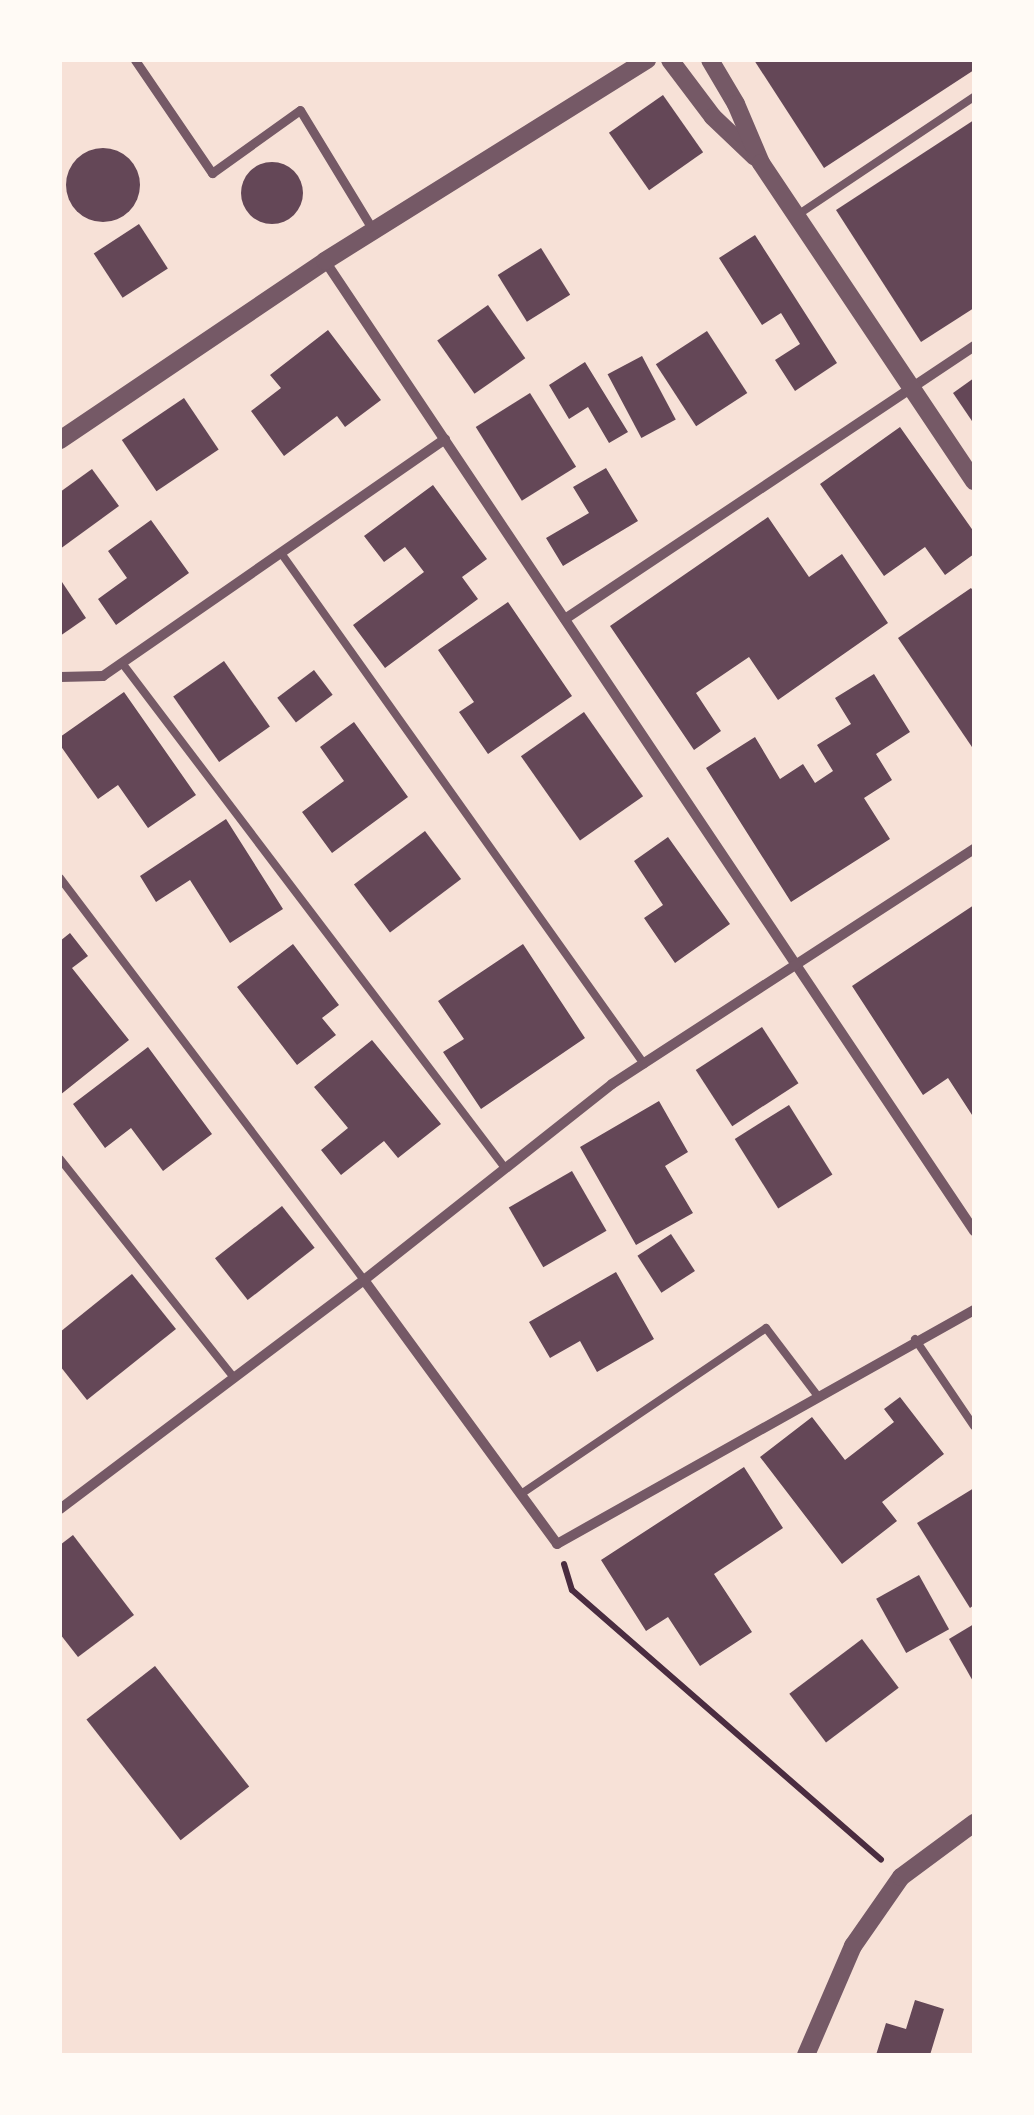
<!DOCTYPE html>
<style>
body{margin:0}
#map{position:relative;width:1034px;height:2115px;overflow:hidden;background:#f7e1d7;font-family:"Source Serif 4",serif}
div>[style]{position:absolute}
.building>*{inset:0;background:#644757;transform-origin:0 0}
.round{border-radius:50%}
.path>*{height:6px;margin:-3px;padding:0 3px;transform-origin:3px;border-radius:3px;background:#4a2c40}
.service>*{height:8px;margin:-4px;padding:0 4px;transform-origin:4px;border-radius:4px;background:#755966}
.pedestrian>*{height:9px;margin:-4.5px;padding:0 4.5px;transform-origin:4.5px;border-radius:4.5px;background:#755966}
.minor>*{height:10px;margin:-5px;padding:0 5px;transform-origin:5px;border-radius:5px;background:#755966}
.tertiary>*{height:18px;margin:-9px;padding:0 9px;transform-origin:9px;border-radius:9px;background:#755966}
span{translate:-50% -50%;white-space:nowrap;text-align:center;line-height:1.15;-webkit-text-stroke:10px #fffaf5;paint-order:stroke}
.frame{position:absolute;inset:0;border:62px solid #fffaf5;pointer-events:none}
</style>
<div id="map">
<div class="building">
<div style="clip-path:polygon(754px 60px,974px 60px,974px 70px,824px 168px)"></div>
<div style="left:663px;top:95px;width:70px;height:66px;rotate:55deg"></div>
<div style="clip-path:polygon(974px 120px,974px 308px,921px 342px,836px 210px)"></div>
<div class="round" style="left:66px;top:148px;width:74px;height:74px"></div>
<div class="round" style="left:241px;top:162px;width:62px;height:62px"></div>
<div style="left:139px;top:224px;width:53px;height:54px;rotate:57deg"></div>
<div style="clip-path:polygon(755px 235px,837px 363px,795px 391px,775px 360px,800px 344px,781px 313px,762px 325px,719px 258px)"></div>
<div style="left:541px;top:248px;width:55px;height:51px;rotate:58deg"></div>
<div style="left:488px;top:305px;width:65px;height:62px;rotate:55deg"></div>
<div style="clip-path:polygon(328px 330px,381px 400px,345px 427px,337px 416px,284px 456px,251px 411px,281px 388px,270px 375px)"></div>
<div style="left:707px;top:331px;width:74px;height:61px;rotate:57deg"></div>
<div style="left:642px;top:356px;width:72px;height:39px;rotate:62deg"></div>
<div style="clip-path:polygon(585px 362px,628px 432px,609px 443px,588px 407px,569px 419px,549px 385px)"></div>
<div style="clip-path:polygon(974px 378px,974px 424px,953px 393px)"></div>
<div style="left:530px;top:393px;width:87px;height:64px;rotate:58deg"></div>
<div style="left:184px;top:398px;width:62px;height:75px;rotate:56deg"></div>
<div style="clip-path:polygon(900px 427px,974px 532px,974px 554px,945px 575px,925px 547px,884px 576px,820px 484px)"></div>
<div style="clip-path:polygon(606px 468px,638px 521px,563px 566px,546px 538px,589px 513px,573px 487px)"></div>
<div style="clip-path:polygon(92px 469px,119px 506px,60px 549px,60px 492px)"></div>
<div style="clip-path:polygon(433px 485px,487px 559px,462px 577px,478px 599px,385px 668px,353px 625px,424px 572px,405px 547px,384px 562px,364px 536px)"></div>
<div style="clip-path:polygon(768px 517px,809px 577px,842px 554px,888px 623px,778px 700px,749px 657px,696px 693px,721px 731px,694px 750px,610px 626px)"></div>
<div style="clip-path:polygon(151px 520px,189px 573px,116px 625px,98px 599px,127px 578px,108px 551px)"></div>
<div style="clip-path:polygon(60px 579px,86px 618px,60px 636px)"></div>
<div style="clip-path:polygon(971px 588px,974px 592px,974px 750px,898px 638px)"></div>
<div style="clip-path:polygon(508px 602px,572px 696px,488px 754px,459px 712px,474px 702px,438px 650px)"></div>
<div style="left:224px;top:661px;width:80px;height:62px;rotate:55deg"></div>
<div style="left:314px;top:670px;width:31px;height:46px;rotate:53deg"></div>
<div style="clip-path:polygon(874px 674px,910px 732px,876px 754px,892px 780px,864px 798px,890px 839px,791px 902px,706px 768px,755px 737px,780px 779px,803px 764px,815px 783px,833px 771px,817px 745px,851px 724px,835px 698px)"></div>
<div style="clip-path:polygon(124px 692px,196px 795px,148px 828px,118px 785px,98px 799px,60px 745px,60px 737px)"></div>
<div style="left:584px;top:712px;width:103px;height:77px;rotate:55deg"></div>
<div style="clip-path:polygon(354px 722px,408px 797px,332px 853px,302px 812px,344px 781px,320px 747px)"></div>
<div style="clip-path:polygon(226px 819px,283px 909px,230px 943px,190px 880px,156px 902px,140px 876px)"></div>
<div style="left:425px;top:831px;width:60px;height:89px;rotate:53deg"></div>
<div style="clip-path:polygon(668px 837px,730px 924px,675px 963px,644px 918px,663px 905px,634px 861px)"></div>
<div style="clip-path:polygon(974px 905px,974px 1118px,948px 1078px,923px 1095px,852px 986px)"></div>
<div style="clip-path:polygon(70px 933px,88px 956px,72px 968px,129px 1040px,60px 1095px,60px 941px)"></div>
<div style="clip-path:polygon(293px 944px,339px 1005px,322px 1018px,336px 1035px,297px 1065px,237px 987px)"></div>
<div style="clip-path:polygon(523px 944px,585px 1038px,481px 1109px,443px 1052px,464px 1039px,438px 1001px)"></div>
<div style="left:762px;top:1027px;width:67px;height:79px;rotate:57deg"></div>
<div style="clip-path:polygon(372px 1040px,441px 1124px,398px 1158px,384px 1141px,341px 1175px,321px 1150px,348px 1128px,314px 1087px)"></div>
<div style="clip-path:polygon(148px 1047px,212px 1134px,163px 1171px,131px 1128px,105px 1148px,73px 1104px)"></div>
<div style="clip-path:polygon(659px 1101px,688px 1152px,665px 1166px,693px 1213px,636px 1245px,580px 1147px)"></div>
<div style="left:789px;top:1105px;width:82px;height:64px;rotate:58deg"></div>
<div style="left:572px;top:1171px;width:69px;height:73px;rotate:60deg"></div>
<div style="left:282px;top:1206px;width:53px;height:85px;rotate:52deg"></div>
<div style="left:671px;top:1234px;width:44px;height:40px;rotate:57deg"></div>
<div style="clip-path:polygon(616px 1272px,654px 1339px,597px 1372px,580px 1341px,550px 1358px,529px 1322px)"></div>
<div style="clip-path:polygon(132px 1274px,176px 1329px,87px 1400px,60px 1366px,60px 1332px)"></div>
<div style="clip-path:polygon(900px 1397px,944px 1454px,882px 1502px,897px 1521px,842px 1564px,760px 1457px,812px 1417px,845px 1460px,894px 1422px,884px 1409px)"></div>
<div style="clip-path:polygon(744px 1467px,783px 1528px,714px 1574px,752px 1632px,700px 1666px,668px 1617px,646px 1631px,601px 1560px)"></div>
<div style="clip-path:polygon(974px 1488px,974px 1605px,970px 1608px,917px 1523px)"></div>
<div style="clip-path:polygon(73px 1535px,134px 1615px,78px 1657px,60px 1634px,60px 1545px)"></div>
<div style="left:919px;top:1575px;width:62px;height:49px;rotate:61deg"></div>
<div style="clip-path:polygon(974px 1624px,974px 1683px,949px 1639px)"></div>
<div style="left:862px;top:1639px;width:61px;height:91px;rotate:53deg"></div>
<div style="left:155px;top:1666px;width:153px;height:87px;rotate:52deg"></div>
<div style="clip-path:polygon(915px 2000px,944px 2009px,930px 2055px,876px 2055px,886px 2023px,906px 2029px)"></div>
</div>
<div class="path">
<div style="left:564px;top:1564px;width:27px;rotate:73deg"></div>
<div style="left:572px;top:1590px;width:410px;rotate:41.1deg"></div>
</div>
<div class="service">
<div style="left:799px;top:214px;width:211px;rotate:-33.8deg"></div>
<div style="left:281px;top:553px;width:627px;rotate:54.61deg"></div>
<div style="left:122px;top:663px;width:634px;rotate:52.82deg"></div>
<div style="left:60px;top:878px;width:504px;rotate:52.9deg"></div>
<div style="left:60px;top:1159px;width:280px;rotate:51.5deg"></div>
<div style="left:915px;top:1339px;width:105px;rotate:55.9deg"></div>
<div style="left:521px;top:1494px;width:296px;rotate:-34.1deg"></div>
<div style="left:766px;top:1328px;width:84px;rotate:52.7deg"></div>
</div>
<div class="pedestrian">
<div style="left:135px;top:60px;width:137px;rotate:55.7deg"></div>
<div style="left:212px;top:173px;width:108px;rotate:-35.6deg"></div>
<div style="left:300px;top:110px;width:140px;rotate:58.7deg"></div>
</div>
<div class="minor">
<div style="left:325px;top:261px;width:1167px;rotate:56.21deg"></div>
<div style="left:565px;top:619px;width:492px;rotate:-33.7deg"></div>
<div style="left:60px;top:677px;width:43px;rotate:-1.3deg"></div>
<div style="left:103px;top:676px;width:416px;rotate:-34.7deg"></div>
<div style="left:364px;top:1280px;width:327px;rotate:53.8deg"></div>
<div style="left:557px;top:1544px;width:478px;rotate:-29.3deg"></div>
<div style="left:60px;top:1509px;width:381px;rotate:-37deg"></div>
<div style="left:364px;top:1280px;width:316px;rotate:-38.3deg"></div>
<div style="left:612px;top:1084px;width:432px;rotate:-33deg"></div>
</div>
<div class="tertiary">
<div style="left:670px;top:60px;width:71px;rotate:53deg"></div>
<div style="left:713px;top:117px;width:58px;rotate:43.6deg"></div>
<div style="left:710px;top:60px;width:51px;rotate:59.4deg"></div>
<div style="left:736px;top:104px;width:64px;rotate:67deg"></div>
<div style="left:761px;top:163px;width:383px;rotate:56.2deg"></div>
<div style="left:60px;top:440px;width:320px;rotate:-34deg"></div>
<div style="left:325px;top:261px;width:380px;rotate:-32deg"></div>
<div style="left:806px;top:2055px;width:119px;rotate:-66.7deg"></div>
<div style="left:853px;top:1946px;width:84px;rotate:-55.2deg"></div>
<div style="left:901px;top:1877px;width:91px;rotate:-36.5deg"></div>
</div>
<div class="frame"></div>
</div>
